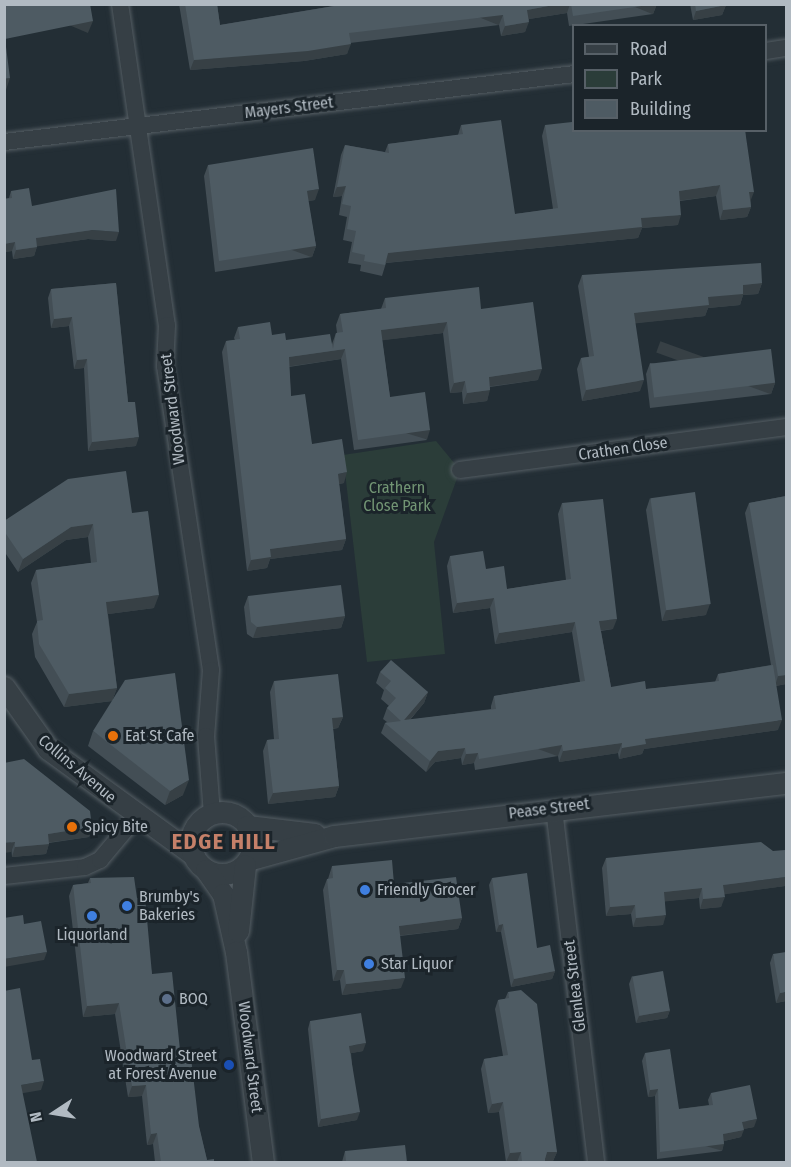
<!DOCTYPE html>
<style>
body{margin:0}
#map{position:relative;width:791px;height:1167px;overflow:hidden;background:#232e35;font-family:"Fira Sans Condensed",sans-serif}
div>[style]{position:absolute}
.green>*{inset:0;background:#2b3d39}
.roads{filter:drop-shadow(0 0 2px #545d63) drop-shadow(0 0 2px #545d63)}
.minor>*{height:16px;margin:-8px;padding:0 8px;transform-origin:8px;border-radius:8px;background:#363f45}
.tertiary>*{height:21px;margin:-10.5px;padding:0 10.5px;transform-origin:10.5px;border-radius:10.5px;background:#363f45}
.tertiary>.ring{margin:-10.5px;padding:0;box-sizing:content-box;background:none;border:21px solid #363f45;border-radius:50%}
.wall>*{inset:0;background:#434e55}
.shaded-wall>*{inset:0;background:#374045;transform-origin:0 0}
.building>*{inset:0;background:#4e5b63;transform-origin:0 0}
.dots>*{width:16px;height:16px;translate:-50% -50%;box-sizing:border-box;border:3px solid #1b242a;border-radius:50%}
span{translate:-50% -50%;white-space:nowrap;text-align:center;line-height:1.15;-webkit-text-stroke:6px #1b242a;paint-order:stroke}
.street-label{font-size:16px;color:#b1bac2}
.park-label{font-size:16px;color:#729574}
.poi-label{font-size:16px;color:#b1bac2}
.left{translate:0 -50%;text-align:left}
.right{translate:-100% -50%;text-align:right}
.district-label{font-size:22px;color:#c58069;font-weight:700;letter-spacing:1.5px}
.frame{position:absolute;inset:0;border:6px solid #b1bac2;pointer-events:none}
.legend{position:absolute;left:572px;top:24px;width:195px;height:108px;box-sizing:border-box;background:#1b242a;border:2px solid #576067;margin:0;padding:8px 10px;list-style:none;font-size:18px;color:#b1bac2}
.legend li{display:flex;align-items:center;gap:12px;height:30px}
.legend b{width:30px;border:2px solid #576067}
.north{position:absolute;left:24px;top:1083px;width:60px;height:60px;-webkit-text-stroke:4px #1b242a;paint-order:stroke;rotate:258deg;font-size:16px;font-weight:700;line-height:24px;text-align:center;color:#b1bac2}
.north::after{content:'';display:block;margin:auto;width:21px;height:27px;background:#b1bac2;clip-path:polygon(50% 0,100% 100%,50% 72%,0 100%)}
</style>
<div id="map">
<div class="green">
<div style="clip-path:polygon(436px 441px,460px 470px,434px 542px,445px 654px,367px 662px,343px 455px)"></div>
</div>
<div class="roads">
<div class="minor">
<div style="left:120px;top:4px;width:324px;rotate:81.7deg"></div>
<div style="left:167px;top:325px;width:41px;rotate:92.8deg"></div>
<div style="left:165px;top:366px;width:307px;rotate:81.4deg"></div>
<div style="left:211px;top:670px;width:66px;rotate:94.3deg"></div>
<div style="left:206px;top:736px;width:78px;rotate:85.6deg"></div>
<div style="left:766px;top:51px;width:20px;rotate:-9deg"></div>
<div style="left:4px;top:142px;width:574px;rotate:-6.8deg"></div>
<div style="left:460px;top:470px;width:329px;rotate:-7.5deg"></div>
<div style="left:554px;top:809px;width:355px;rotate:83.2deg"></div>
<div style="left:4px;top:876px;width:81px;rotate:-6.3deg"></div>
<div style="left:85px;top:867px;width:17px;rotate:-25deg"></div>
<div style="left:100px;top:860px;width:56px;rotate:-50.1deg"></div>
</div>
<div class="tertiary">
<div style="left:4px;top:687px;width:76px;rotate:54.6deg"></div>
<div style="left:48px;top:749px;width:180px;rotate:36deg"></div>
<div class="ring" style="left:191px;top:812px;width:41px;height:41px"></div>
<div style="left:247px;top:826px;width:68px;rotate:6.7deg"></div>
<div style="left:248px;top:860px;width:89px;rotate:-15.6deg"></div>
<div style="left:334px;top:836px;width:455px;rotate:-6.7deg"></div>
<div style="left:206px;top:870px;width:29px;rotate:55deg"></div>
<div style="left:223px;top:894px;width:59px;rotate:77.4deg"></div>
<div style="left:236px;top:952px;width:212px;rotate:82.7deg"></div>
<div style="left:238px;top:931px;width:66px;rotate:-83.9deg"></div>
</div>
</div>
<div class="wall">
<div style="clip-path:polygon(179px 4px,217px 4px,220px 25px,346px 4px,657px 4px,653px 14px,569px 26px,567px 13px,529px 19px,525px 32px,501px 36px,499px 25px,350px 43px,347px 54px,304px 61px,190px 70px)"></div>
<div style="clip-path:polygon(690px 4px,726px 4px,726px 5px,722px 15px,693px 20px)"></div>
<div style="clip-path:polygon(461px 125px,515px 214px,553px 209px,542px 136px,545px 125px,573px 128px,745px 130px,751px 207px,747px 217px,720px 220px,716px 196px,680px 201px,678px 225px,642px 228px,638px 238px,386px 263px,382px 276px,360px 271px,361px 265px,348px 263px,352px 242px,343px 240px,347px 217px,339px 215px,342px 196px,333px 197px,341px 155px,345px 145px,385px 152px,388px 144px,458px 135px)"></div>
<div style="clip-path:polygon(208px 165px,315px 200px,308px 201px,316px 246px,312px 257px,215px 272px,204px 176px)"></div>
<div style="clip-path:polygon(11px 191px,32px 206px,116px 241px,88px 239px,37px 246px,34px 256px,13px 259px,12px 251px,4px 252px,4px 199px,9px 198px)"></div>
<div style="clip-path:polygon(582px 275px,762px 283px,758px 294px,743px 295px,740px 305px,708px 308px,705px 316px,635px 323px,640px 391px,582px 401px,577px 369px,581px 358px,589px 357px,578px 286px)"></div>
<div style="clip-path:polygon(116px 283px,128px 402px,136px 446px,88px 451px,84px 368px,74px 369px,69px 326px,51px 328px,48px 298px,51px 289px)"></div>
<div style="clip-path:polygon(385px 298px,481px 309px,538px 380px,490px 387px,487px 401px,463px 404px,462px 392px,450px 393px,443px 333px,382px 340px,390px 397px,427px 440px,354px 450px,341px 359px,289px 367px,291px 396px,312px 444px,344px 483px,339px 484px,346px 539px,342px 550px,270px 559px,267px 568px,247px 571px,222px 352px,226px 341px,235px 340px,234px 338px,238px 327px,272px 335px,286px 340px,332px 344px,336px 333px,337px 333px,336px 325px,340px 314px,381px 309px)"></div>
<div style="clip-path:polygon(650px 363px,775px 383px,771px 394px,650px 408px,646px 374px)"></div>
<div style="clip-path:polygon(786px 496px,786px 684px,776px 686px,778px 730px,644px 749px,642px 754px,619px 759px,618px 753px,559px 762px,558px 756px,475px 770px,474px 763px,462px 765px,461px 758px,435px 762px,426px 772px,381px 733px,385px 723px,387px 722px,383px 719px,387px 708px,389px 706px,381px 699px,384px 690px,376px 683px,380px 672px,428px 692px,424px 703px,410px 720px,491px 709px,491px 706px,494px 696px,580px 682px,572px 632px,495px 644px,490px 608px,453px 613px,447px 566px,450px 556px,486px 569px,507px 589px,566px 580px,558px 514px,562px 503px,613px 629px,601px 631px,611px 687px,646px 689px,715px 682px,718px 674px,771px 665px,745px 513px,749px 503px)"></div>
<div style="clip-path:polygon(650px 498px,706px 615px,662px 621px,646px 510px)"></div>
<div style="clip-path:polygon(132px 513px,154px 608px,108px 614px,117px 688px,112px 701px,64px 707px,35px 657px,32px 634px,37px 622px,31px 583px,36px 570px,91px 563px,88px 537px,66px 540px,18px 572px,4px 551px,4px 521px)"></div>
<div style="clip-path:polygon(248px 596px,345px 616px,341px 628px,253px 638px,247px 634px,244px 607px)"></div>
<div style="clip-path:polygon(274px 681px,343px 717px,338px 728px,333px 729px,339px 786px,335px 797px,268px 804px,263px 751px,267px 740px,274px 739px,270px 692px)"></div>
<div style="clip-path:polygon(93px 731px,183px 795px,165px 805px,88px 746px)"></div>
<div style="clip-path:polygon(4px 763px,92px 827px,89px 837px,49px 843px,46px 854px,12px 857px)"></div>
<div style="clip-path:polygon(606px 858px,785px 886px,724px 894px,721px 907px,700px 909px,699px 898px,665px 901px,663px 925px,633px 927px,631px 914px,606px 916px,602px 868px)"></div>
<div style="clip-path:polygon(332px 866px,394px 884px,462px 918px,458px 929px,400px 936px,401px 988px,342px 995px,340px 980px,333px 981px,323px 890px,327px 879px,328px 879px)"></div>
<div style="clip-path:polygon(90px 878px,137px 898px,152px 974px,180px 1050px,207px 1160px,214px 1162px,155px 1162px,153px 1144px,147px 1145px,142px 1096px,128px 1097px,115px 1014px,83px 1017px,69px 896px,73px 885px,88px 883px)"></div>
<div style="clip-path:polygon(492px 878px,537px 948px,555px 971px,552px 979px,511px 987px,501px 932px,496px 932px,489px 885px)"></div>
<div style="clip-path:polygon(773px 954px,786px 1001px,776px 1003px,770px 963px)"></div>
<div style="clip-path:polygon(632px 976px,670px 1010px,667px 1018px,636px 1023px,629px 984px)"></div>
<div style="clip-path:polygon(508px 992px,557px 1152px,553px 1161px,545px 1162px,506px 1162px,499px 1112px,488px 1113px,481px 1069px,484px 1059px,503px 1056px,495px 1009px,498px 1000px,505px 999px)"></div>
<div style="clip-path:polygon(310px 1021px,363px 1051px,351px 1053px,357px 1120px,318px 1127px,308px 1029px)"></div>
<div style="clip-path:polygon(645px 1053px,679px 1109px,709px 1105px,708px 1100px,711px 1093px,754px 1127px,743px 1129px,741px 1137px,724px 1141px,722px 1151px,657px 1159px,655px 1096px,648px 1097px,642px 1061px)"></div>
<div style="clip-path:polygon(345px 1151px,407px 1162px,342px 1162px)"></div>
</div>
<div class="shaded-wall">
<div style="clip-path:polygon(559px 4px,570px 4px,567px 13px,523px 20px,527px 10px)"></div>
<div style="left:657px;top:4px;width:11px;height:85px;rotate:112deg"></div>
<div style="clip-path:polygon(726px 5px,722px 15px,693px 20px,696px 11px)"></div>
<div style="left:503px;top:15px;width:11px;height:155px;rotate:112deg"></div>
<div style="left:93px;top:21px;width:13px;height:90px;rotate:113deg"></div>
<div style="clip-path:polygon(529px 22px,525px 32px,501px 36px,505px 26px)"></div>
<div style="clip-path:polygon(351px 44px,347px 54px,304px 61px,190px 70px,194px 60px)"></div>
<div style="clip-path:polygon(10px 78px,6px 90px,4px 90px,4px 79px)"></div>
<div style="clip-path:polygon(720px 185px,716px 196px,676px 201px,679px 191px)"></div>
<div style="clip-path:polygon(346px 186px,342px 196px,333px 197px,337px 187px)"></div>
<div style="clip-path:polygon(319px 189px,315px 200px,303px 202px,307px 191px)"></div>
<div style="clip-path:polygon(749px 192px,754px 192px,750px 202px)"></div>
<div style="clip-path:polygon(751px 207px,747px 217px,720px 220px,723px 210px)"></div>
<div style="clip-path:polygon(681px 215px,678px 225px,642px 228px,638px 238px,384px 263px,388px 253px,641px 218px)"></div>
<div style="clip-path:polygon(92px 230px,119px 232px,116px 241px,88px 239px,33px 247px,36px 238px)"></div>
<div style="clip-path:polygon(15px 242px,12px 251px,4px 252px,4px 244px)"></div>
<div style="left:316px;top:246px;width:12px;height:98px;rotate:110deg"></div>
<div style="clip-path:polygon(37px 247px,34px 256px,13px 259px,16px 250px)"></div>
<div style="clip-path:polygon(762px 283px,758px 294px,743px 295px,740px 305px,708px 308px,705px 316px,630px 324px,634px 313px,708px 297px,743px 285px)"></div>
<div style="clip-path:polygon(72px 317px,69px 326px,51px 328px,54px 319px)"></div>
<div style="clip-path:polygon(447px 322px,443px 333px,377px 341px,381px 330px)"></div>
<div style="clip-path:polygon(345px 349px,341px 359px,285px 367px,289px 357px)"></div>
<div style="clip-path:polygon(87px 359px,84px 368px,74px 369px,77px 360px)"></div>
<div style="clip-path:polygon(542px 369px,538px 380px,485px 387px,489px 377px)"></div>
<div style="clip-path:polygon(644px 380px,640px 391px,582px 401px,586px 390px)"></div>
<div style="clip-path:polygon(465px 381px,462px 392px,450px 393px,454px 383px)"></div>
<div style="left:775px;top:383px;width:12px;height:122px;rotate:110deg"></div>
<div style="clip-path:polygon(490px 390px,487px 401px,463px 404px,467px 393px)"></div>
<div style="left:430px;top:430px;width:10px;height:73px;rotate:107deg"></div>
<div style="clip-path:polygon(139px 437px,136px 446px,88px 451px,92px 442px)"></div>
<div style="clip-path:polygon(347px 472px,344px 483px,334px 485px,338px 474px)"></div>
<div style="clip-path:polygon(93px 524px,88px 537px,66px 540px,18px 572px,23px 559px,71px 527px)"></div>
<div style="clip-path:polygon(346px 539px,342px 550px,270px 559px,267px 568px,247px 571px,251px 560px,270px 549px)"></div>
<div style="clip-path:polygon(159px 595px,154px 608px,101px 615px,106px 602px)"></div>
<div style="clip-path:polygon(494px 598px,490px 608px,453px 613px,457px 603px)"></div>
<div style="clip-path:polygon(710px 604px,706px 615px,662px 621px,666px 610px)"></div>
<div style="clip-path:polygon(345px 616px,341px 628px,253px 638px,257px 627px)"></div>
<div style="clip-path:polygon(617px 619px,613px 629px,595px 631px,599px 621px)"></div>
<div style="clip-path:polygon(575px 622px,572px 632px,495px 644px,499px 633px)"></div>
<div style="clip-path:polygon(786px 675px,786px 684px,775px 686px,778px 676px)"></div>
<div style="clip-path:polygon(117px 688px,112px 701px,64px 707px,69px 694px)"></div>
<div style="clip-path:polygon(428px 692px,424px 703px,400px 731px,404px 720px)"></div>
<div style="clip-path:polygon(343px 717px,338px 728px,328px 729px,332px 718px)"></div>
<div style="clip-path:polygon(782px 720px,778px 730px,644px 749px,642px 754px,619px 759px,622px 748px,645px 739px)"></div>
<div style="clip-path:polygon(622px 743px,618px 753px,559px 762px,563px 751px)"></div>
<div style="left:562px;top:745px;width:12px;height:84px;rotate:110deg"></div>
<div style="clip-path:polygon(465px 748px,461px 758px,435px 762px,426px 772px,430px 761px,438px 751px)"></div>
<div style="clip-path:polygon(478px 753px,474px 763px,462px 765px,466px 754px)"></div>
<div style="clip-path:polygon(189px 780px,183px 795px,165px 805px,170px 791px)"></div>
<div style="clip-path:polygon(339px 786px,335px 797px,268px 804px,273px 793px)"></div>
<div style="clip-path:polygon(92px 827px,89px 837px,45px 843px,48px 834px)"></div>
<div style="clip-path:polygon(15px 842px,11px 852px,4px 853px,4px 843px)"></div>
<div style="clip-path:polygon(49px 844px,46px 854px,12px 857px,15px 847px)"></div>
<div style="clip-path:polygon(786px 877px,786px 882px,785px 886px,720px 895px,723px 885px)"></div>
<div style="clip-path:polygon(702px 888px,699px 898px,660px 902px,664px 892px)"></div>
<div style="clip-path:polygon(725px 897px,721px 907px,700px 909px,703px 899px)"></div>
<div style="clip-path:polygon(635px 905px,631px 914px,606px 916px,610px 907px)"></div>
<div style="clip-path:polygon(666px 915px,663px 925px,633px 927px,636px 918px)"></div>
<div style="clip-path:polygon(462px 918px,458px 929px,395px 936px,399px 926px)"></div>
<div style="clip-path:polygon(503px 924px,501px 932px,496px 932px,499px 925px)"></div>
<div style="clip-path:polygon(47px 952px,44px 960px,4px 967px,4px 959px)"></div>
<div style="clip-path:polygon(337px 970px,344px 970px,340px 980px,333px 981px)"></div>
<div style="clip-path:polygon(555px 971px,552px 979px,511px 987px,514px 979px)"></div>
<div style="clip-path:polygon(405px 978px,401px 988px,342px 995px,346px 984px)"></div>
<div style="clip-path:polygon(786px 992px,786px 1001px,776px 1003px,780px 993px)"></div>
<div style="clip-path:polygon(119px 1003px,115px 1014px,83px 1017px,87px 1006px)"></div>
<div style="clip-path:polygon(670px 1010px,667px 1018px,636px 1023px,639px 1016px)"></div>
<div style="clip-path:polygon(366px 1043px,363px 1051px,347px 1054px,349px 1046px)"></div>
<div style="clip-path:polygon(44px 1081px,41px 1090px,18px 1094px,21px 1085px)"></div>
<div style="clip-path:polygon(146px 1085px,142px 1096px,128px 1097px,132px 1086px)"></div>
<div style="clip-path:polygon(658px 1089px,655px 1096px,648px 1097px,650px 1090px)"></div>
<div style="clip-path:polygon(503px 1102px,499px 1112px,488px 1113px,492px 1104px)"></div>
<div style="clip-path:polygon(360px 1112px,357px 1120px,318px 1127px,321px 1119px)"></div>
<div style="clip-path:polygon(757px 1119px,754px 1127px,739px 1130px,742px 1122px)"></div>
<div style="clip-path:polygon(744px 1130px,741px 1137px,720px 1142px,723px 1134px)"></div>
<div style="clip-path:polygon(157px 1133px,153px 1144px,147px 1145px,151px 1134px)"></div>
<div style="left:724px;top:1144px;width:7px;height:64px;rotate:106deg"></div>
<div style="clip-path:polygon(521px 1152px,517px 1162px,506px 1162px,510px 1153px)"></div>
<div style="clip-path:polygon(547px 1152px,557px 1152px,553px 1161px,544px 1162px)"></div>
</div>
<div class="building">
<div style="clip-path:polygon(4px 4px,90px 4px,93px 21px,5px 39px,10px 78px,4px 79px)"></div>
<div style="clip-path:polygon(185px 4px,217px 4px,220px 25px,346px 4px,559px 4px,527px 10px,529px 22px,505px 26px,503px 15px,349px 33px,351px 44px,308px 51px,194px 60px)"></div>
<div style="clip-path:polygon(571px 4px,655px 4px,573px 16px)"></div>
<div style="clip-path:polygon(695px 4px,726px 4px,726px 5px,696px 11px)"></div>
<div style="clip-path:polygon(501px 120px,515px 214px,558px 208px,545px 125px,572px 122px,573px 130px,745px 130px,754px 192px,749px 192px,751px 207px,723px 210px,720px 185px,679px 191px,681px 215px,641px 218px,642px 227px,388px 253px,385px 265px,364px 261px,365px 255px,352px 252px,356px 231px,347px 229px,351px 206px,342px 204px,346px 186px,337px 187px,345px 145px,389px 153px,388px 144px,463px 134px,461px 125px)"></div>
<div style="clip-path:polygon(313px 148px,319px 189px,307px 191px,316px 246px,219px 261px,208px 165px)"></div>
<div style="clip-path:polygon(29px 188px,32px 206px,116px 189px,119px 232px,92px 230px,36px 238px,37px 247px,16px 250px,15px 242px,4px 244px,4px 199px,12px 198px,11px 191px)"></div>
<div style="clip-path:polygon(761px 263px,762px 283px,743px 285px,743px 294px,708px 297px,709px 305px,634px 313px,644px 380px,586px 390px,581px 358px,594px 356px,582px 275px)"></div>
<div style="clip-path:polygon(116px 283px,128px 402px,135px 402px,139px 437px,92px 442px,87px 359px,77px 360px,72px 317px,54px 319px,51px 289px)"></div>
<div style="clip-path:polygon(479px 287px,481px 309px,533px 302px,542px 369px,489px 377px,490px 390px,467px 393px,465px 381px,454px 383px,447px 322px,381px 330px,390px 397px,425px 392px,430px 430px,358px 440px,345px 349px,289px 357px,291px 396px,305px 394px,312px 444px,342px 439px,347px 472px,338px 474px,346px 539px,270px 549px,271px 557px,251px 560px,226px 341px,240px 339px,238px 327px,270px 322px,272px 335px,285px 333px,286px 340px,330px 334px,333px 349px,336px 333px,343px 332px,340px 314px,386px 308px,385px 298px)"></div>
<div style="left:771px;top:349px;width:34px;height:122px;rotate:83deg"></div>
<div style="clip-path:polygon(126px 471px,132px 513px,148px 511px,159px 595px,106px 602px,117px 688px,69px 694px,39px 644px,37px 621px,43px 620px,36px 570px,97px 562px,93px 524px,71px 527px,23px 559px,4px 531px,4px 521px,68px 479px)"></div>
<div style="left:695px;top:492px;width:113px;height:45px;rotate:82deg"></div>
<div style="clip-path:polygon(786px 496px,786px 675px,778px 676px,749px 503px)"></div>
<div style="clip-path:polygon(603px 499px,617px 619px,599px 621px,611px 687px,645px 681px,646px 689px,719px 681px,718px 674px,773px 665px,782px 720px,645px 739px,646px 744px,622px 748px,622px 743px,563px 751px,562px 745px,479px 759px,478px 753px,466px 754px,465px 748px,438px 751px,430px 761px,385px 723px,401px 721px,387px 708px,396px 698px,385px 688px,391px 681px,380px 672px,391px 660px,428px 692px,404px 720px,496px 709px,494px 696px,585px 681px,575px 622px,499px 633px,494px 598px,457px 603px,450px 556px,483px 551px,486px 569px,504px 566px,507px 589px,571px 579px,562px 503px)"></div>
<div style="clip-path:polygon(341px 585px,345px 616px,257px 627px,251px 622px,248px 596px)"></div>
<div style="clip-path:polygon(175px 673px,189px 780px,170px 791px,93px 731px,125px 680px)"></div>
<div style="clip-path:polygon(338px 674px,343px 717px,332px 718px,339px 786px,273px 793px,267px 740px,279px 739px,274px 681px)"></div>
<div style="clip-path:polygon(24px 759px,90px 811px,92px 827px,48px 834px,49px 844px,15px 847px,15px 842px,4px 843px,4px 763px)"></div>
<div style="clip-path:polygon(761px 842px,773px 851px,785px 850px,786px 861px,786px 877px,723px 885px,725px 897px,703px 899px,702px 888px,664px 892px,666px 915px,636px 918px,635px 905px,610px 907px,606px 858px)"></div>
<div style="clip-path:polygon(392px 860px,394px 884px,456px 877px,462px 918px,399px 926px,405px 978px,346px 984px,344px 970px,337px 970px,327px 879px,333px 878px,332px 866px)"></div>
<div style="clip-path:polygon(527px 873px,537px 948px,550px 945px,555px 971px,514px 979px,503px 924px,499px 925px,492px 878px)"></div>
<div style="clip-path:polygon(134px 877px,137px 898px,145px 897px,152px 974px,172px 972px,180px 1050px,190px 1049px,199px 1126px,207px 1160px,214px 1159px,214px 1162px,161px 1162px,157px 1133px,151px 1134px,146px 1085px,132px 1086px,119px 1003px,87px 1006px,73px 885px,91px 883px,90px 878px)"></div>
<div style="clip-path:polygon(23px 915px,24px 924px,41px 921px,47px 952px,4px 959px,4px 918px)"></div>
<div style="clip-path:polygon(786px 952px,786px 992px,780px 993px,773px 954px)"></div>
<div style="left:663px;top:971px;width:40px;height:31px;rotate:80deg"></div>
<div style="clip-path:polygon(20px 988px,32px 1060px,40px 1059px,44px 1081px,21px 1085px,37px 1162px,4px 1162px,4px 991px)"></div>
<div style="clip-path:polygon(521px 990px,537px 1004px,557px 1152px,547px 1152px,545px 1159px,545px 1162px,522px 1162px,521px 1152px,510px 1153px,503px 1102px,492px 1104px,484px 1059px,508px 1055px,498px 1000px,509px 998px,508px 992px)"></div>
<div style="clip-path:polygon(361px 1013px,366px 1043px,349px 1046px,360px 1112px,321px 1119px,310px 1021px)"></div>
<div style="clip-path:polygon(670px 1049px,679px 1109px,713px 1105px,711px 1093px,750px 1085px,757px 1119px,742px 1122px,744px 1130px,723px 1134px,724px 1144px,660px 1152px,658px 1089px,650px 1090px,645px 1053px)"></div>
<div style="clip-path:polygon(405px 1145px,407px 1162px,346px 1162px,345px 1151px)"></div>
</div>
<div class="dots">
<div style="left:113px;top:736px;background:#e8710a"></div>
<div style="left:72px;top:827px;background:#e8710a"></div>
<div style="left:365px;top:890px;background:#3f7fe0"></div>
<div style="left:127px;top:906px;background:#3f7fe0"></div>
<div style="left:92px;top:916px;background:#3f7fe0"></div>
<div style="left:369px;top:964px;background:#3f7fe0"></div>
<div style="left:167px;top:999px;background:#5c6f8a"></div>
<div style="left:229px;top:1065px;background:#1a4fb4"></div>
</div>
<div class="street-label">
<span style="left:289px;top:108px;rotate:-7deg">Mayers Street</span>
<span style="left:173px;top:409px;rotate:-97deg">Woodward Street</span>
<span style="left:623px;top:449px;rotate:-8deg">Crathen Close</span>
<span style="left:77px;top:769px;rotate:40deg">Collins Avenue</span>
<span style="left:549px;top:809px;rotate:-7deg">Pease Street</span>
<span style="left:575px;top:986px;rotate:-97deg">Glenlea Street</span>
<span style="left:250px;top:1057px;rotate:83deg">Woodward Street</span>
</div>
<div class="park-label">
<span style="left:397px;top:497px">Crathern<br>Close Park</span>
</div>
<div class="poi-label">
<span class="left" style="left:125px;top:736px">Eat St Cafe</span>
<span class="left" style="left:84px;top:827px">Spicy Bite</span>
<span class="left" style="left:377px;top:890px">Friendly Grocer</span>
<span class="left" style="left:139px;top:906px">Brumby's<br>Bakeries</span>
<span style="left:92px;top:935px">Liquorland</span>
<span class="left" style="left:381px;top:964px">Star Liquor</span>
<span class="left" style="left:179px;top:999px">BOQ</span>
<span class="right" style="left:217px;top:1065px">Woodward Street<br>at Forest Avenue</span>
</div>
<div class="district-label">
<span style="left:224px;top:842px">EDGE HILL</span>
</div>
<div class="frame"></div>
<ul class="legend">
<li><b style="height:8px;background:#363f45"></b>Road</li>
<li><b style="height:16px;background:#2b3d39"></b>Park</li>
<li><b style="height:16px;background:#4e5b63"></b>Building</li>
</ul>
<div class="north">N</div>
</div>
